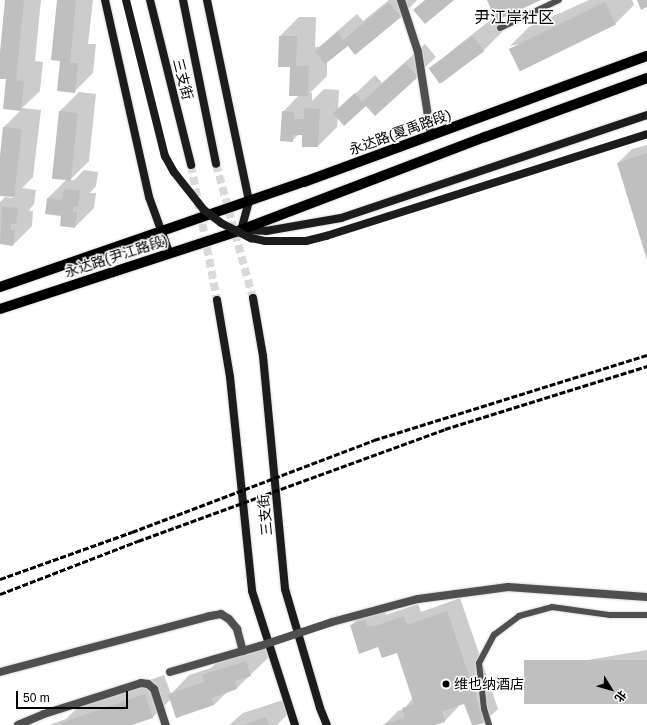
<!DOCTYPE html>
<meta charset="utf-8">
<style>
body{margin:0}
#map{position:relative;width:647px;height:725px;overflow:hidden;background:#fff;font-family:Helvetica,"Noto Sans SC",sans-serif}
div>[style]{position:absolute}
.shadow>*{inset:0;background:#0003}
.building>*{inset:0;background:#bfbfbf;transform-origin:0 0}
.secondary-tunnel>*{height:8px;margin-top:-4px;transform-origin:0;background:repeating-linear-gradient(90deg,#d9d9d9 0 8px,transparent 0 12px)}
.roads{filter:drop-shadow(0 0 1px #dbdbdb) drop-shadow(0 0 1px #dbdbdb)}
.service>*{height:6px;margin:-3px;padding:0 3px;transform-origin:3px;border-radius:3px;background:#4f4f4f}
.minor>*{height:8px;margin:-4px;padding:0 4px;transform-origin:4px;border-radius:4px;background:#4f4f4f}
.secondary>*{height:8px;margin:-4px;padding:0 4px;transform-origin:4px;border-radius:4px;background:#1c1c1c}
.primary>*{height:10px;margin:-5px;padding:0 5px;transform-origin:5px;border-radius:5px;background:#000}
.rail>*{height:3px;margin-top:-1.5px;transform-origin:0;background:repeating-linear-gradient(90deg,#000 0 6px,transparent 0 8px)}
.minor-bridge>*{height:8px;margin:-4px;padding:0 4px;transform-origin:4px;border-radius:4px;background:#4f4f4f}
.secondary-bridge>*{height:8px;margin:-4px;padding:0 4px;transform-origin:4px;border-radius:4px;background:#1c1c1c}
.dots>*{width:11px;height:11px;translate:-50% -50%;box-sizing:border-box;border:2px solid #fff;border-radius:50%}
span{translate:-50% -50%;white-space:nowrap;text-align:center;line-height:1.15;-webkit-text-stroke:3px #fff;paint-order:stroke}
.street-label{font-size:14px;color:#000}
.poi-label{font-size:14px;color:#000}
.left{translate:0 -50%;text-align:left}
.quarter-label{font-size:16px;color:#000}
.north{position:absolute;left:591px;top:669px;width:40px;height:40px;-webkit-text-stroke:3px #fff;paint-order:stroke;rotate:127deg;font-size:11px;font-weight:700;line-height:16px;text-align:center;color:#000}
.north::after{content:'';display:block;margin:auto;width:14px;height:18px;background:#000;clip-path:polygon(50% 0,100% 100%,50% 72%,0 100%)}
.scale{position:absolute;left:16px;top:691px;width:112px;height:18px;box-sizing:border-box;border:2px solid #000;border-top:0;padding-left:5px;font-size:12px;line-height:14px;white-space:nowrap;color:#000;-webkit-text-stroke:3px #fff;paint-order:stroke}
</style>
<div id="map">
<div class="shadow">
<div style="clip-path:polygon(6px 0,41px 0,35px 61px,43px 62px,40px 91px,22px 108px,41px 110px,33px 177px,22px 188px,36px 190px,34px 204px,30px 209px,29px 211px,33px 211px,32px 226px,13px 245px,0 243px,0 202px,5px 197px,12px 198px,14px 196px,0 195px,0 165px,4px 127px,21px 110px,4px 108px,8px 78px,0 78px)"></div>
<div style="clip-path:polygon(58px 0,93px 0,88px 44px,96px 44px,93px 73px,74px 92px)"></div>
<div style="clip-path:polygon(389px 0,417px 0,401px 17px,355px 53px,348px 45px,327px 62px,327px 76px,310px 93px,312px 93px,312px 101px,324px 89px,339px 90px,338px 110px,375px 75px,382px 83px,425px 44px,436px 57px,375px 114px,366px 104px,338px 117px,337px 127px,318px 146px,303px 134px,299px 134px,292px 141px,283px 112px,299px 95px,280px 36px,299px 17px,316px 17px,315px 47px,319px 47px,357px 14px,363px 21px)"></div>
<div style="clip-path:polygon(589px 0,632px 0,634px 5px,615px 24px,510px 46px,529px 27px)"></div>
<div style="clip-path:polygon(493px 18px,503px 31px,484px 50px,442px 83px,432px 70px,451px 51px)"></div>
<div style="clip-path:polygon(79px 92px,96px 94px,89px 161px,70px 180px,74px 180px,84px 170px,98px 172px,96px 186px,90px 193px,96px 193px,94px 208px,75px 227px,48px 198px,67px 179px,53px 178px,60px 111px)"></div>
<div style="clip-path:polygon(647px 145px,647px 257px,618px 163px,632px 149px)"></div>
<div style="clip-path:polygon(460px 598px,498px 709px,484px 722px,477px 725px,473px 725px,465px 702px,458px 705px,458px 707px,445px 721px,432px 725px,384px 725px,398px 711px,404px 709px,413px 698px,398px 651px,379px 646px,351px 626px,364px 612px,379px 607px,380px 613px,385px 612px,386px 615px,418px 604px,421px 612px)"></div>
<div style="clip-path:polygon(265px 642px,270px 656px,237px 688px,227px 692px,214px 705px,171px 699px,153px 717px,129px 725px,49px 725px,66px 719px,81px 704px,164px 675px,171px 694px,189px 675px,211px 668px,222px 657px)"></div>
<div style="clip-path:polygon(647px 650px,647px 703px,527px 682px,540px 668px)"></div>
<div style="clip-path:polygon(286px 699px,290px 712px,277px 725px,229px 725px,243px 713px)"></div>
</div>
<div class="building">
<div style="clip-path:polygon(5px 0,24px 0,16px 80px,24px 81px,21px 111px,3px 109px,6px 79px,0 79px,0 52px)"></div>
<div style="clip-path:polygon(57px 0,76px 0,70px 63px,78px 63px,75px 93px,57px 91px,60px 61px,51px 60px)"></div>
<div style="clip-path:polygon(425px 0,454px 0,425px 24px,413px 10px)"></div>
<div style="clip-path:polygon(487px 0,541px 0,496px 21px)"></div>
<div style="clip-path:polygon(637px 0,647px 0,647px 7px,641px 10px)"></div>
<div style="clip-path:polygon(389px 2px,401px 17px,355px 55px,348px 46px,325px 64px,315px 51px,338px 32px,343px 40px)"></div>
<div style="left:605px;top:2px;width:25px;height:107px;rotate:64deg"></div>
<div style="clip-path:polygon(279px 36px,297px 36px,296px 66px,309px 66px,308px 96px,289px 96px,290px 67px,278px 67px)"></div>
<div style="left:473px;top:36px;width:19px;height:55px;rotate:54deg"></div>
<div style="clip-path:polygon(405px 63px,418px 77px,375px 116px,366px 106px,344px 126px,333px 113px,355px 93px,362px 102px)"></div>
<div style="clip-path:polygon(304px 108px,320px 109px,318px 147px,302px 147px,302px 135px,293px 135px,293px 142px,280px 141px,282px 111px,294px 112px,294px 119px,304px 119px)"></div>
<div style="left:59px;top:111px;width:19px;height:68px;rotate:6deg"></div>
<div style="clip-path:polygon(3px 127px,22px 129px,14px 197px,0 196px,0 156px)"></div>
<div style="clip-path:polygon(647px 153px,647px 260px,617px 163px)"></div>
<div style="clip-path:polygon(64px 189px,80px 191px,78px 207px,73px 206px,73px 212px,77px 212px,75px 228px,60px 226px,61px 216px,45px 214px,47px 198px,62px 200px)"></div>
<div style="clip-path:polygon(2px 207px,18px 208px,16px 224px,11px 224px,11px 230px,15px 230px,13px 246px,0 244px)"></div>
<div style="clip-path:polygon(447px 611px,485px 723px,472px 725px,464px 704px,442px 711px,445px 722px,435px 725px,382px 725px,405px 717px,402px 708px,414px 704px,397px 653px,382px 658px,378px 647px,359px 654px,350px 625px,365px 620px,367px 626px,371px 625px,372px 627px,404px 616px,407px 625px)"></div>
<div style="left:647px;top:660px;width:44px;height:123px;rotate:90deg"></div>
<div style="clip-path:polygon(246px 661px,251px 676px,235px 681px,237px 689px,212px 698px,214px 705px,176px 718px,168px 694px,204px 682px,202px 675px)"></div>
<div style="clip-path:polygon(145px 694px,153px 718px,132px 725px,61px 725px,60px 723px)"></div>
<div style="clip-path:polygon(266px 717px,269px 725px,243px 725px)"></div>
</div>
<div class="secondary-tunnel">
<div style="left:216px;top:164px;width:139px;rotate:74.6deg"></div>
<div style="left:191px;top:165px;width:137px;rotate:79.1deg"></div>
</div>
<div class="roads">
<div class="service">
<div style="left:500px;top:28px;width:65px;rotate:-25.4deg"></div>
<div style="left:489px;top:725px;width:17px;rotate:-107deg"></div>
<div style="left:484px;top:709px;width:46px;rotate:-96.2deg"></div>
<div style="left:479px;top:663px;width:32px;rotate:-62deg"></div>
<div style="left:494px;top:635px;width:31px;rotate:-37deg"></div>
<div style="left:519px;top:616px;width:34px;rotate:-15deg"></div>
<div style="left:552px;top:607px;width:59px;rotate:7.9deg"></div>
<div style="left:610px;top:615px;width:37px"></div>
</div>
<div class="minor">
<div style="left:401px;top:0;width:55px;rotate:71.9deg"></div>
<div style="left:418px;top:52px;width:84px;rotate:81.1deg"></div>
<div style="left:332px;top:622px;width:89px;rotate:-15deg"></div>
<div style="left:418px;top:599px;width:91px;rotate:-7.6deg"></div>
<div style="left:508px;top:587px;width:139px;rotate:4.1deg"></div>
<div style="left:0;top:672px;width:217px;rotate:-14.9deg"></div>
<div style="left:210px;top:616px;width:11px;rotate:-10deg"></div>
<div style="left:221px;top:614px;width:9px;rotate:32deg"></div>
<div style="left:229px;top:619px;width:13px;rotate:51deg"></div>
<div style="left:237px;top:629px;width:23px;rotate:75deg"></div>
<div style="left:170px;top:672px;width:94px;rotate:-16.1deg"></div>
<div style="left:18px;top:725px;width:28px;rotate:-23deg"></div>
<div style="left:44px;top:714px;width:102px;rotate:-17.7deg"></div>
<div style="left:141px;top:683px;width:7px;rotate:8deg"></div>
<div style="left:148px;top:684px;width:8px;rotate:40deg"></div>
<div style="left:154px;top:689px;width:38px;rotate:72deg"></div>
</div>
<div class="secondary">
<div style="left:105px;top:0;width:202px;rotate:77.4deg"></div>
<div style="left:149px;top:197px;width:59px;rotate:70deg"></div>
<div style="left:150px;top:0;width:170px;rotate:76deg"></div>
<div style="left:183px;top:0;width:167px;rotate:78.6deg"></div>
<div style="left:207px;top:0;width:205px;rotate:78.2deg"></div>
<div style="left:249px;top:201px;width:30px;rotate:105deg"></div>
<div style="left:241px;top:230px;width:25px;rotate:2deg"></div>
<div style="left:266px;top:231px;width:76px;rotate:-9.8deg"></div>
<div style="left:341px;top:218px;width:323px;rotate:-18.6deg"></div>
<div style="left:253px;top:298px;width:59px;rotate:80.2deg"></div>
<div style="left:263px;top:356px;width:234px;rotate:84.6deg"></div>
<div style="left:285px;top:589px;width:124px;rotate:73.6deg"></div>
<div style="left:320px;top:708px;width:18px;rotate:68deg"></div>
<div style="left:217px;top:300px;width:78px;rotate:80.4deg"></div>
<div style="left:230px;top:377px;width:215px;rotate:84.1deg"></div>
<div style="left:252px;top:591px;width:141px;rotate:72.2deg"></div>
</div>
<div class="primary">
<div style="left:0;top:287px;width:322px;rotate:-19.1deg"></div>
<div style="left:304px;top:182px;width:365px;rotate:-20.2deg"></div>
<div style="left:0;top:309px;width:254px;rotate:-18.1deg"></div>
<div style="left:241px;top:230px;width:261px;rotate:-20.9deg"></div>
<div style="left:485px;top:137px;width:172px;rotate:-20deg"></div>
</div>
</div>
<div class="rail">
<div style="left:0;top:579px;width:140px;rotate:-19.6deg"></div>
<div style="left:132px;top:532px;width:259px;rotate:-20.8deg"></div>
<div style="left:374px;top:440px;width:286px;rotate:-17.3deg"></div>
<div style="left:0;top:594px;width:148px;rotate:-21deg"></div>
<div style="left:138px;top:541px;width:327px;rotate:-20deg"></div>
<div style="left:445px;top:429px;width:212px;rotate:-17.3deg"></div>
</div>
<div class="minor-bridge">
<div style="left:260px;top:646px;width:76px;rotate:-18.4deg"></div>
</div>
<div class="secondary-bridge">
<div style="left:126px;top:0;width:161px;rotate:76deg"></div>
<div style="left:165px;top:156px;width:18px;rotate:61deg"></div>
<div style="left:174px;top:172px;width:48px;rotate:51.7deg"></div>
<div style="left:204px;top:210px;width:21px;rotate:37deg"></div>
<div style="left:221px;top:223px;width:34px;rotate:27deg"></div>
<div style="left:251px;top:238px;width:14px;rotate:12deg"></div>
<div style="left:265px;top:241px;width:41px"></div>
<div style="left:306px;top:241px;width:21px;rotate:-14deg"></div>
<div style="left:326px;top:236px;width:337px;rotate:-17.6deg"></div>
</div>
<div class="dots">
<div style="left:446px;top:684px;background:#000"></div>
</div>
<div class="street-label">
<span style="left:183px;top:79px;rotate:76deg">三支街</span>
<span style="left:400px;top:132px;rotate:-20deg">永达路(夏禹路段)</span>
<span style="left:116px;top:256px;rotate:-18deg">永达路(尹江路段)</span>
<span style="left:265px;top:515px;rotate:-96deg">三支街</span>
</div>
<div class="poi-label">
<span class="left" style="left:454px;top:684px">维也纳酒店</span>
</div>
<div class="quarter-label">
<span style="left:514px;top:18px">尹江岸社区</span>
</div>
<div class="north">北</div>
<div class="scale">50 m</div>
</div>
